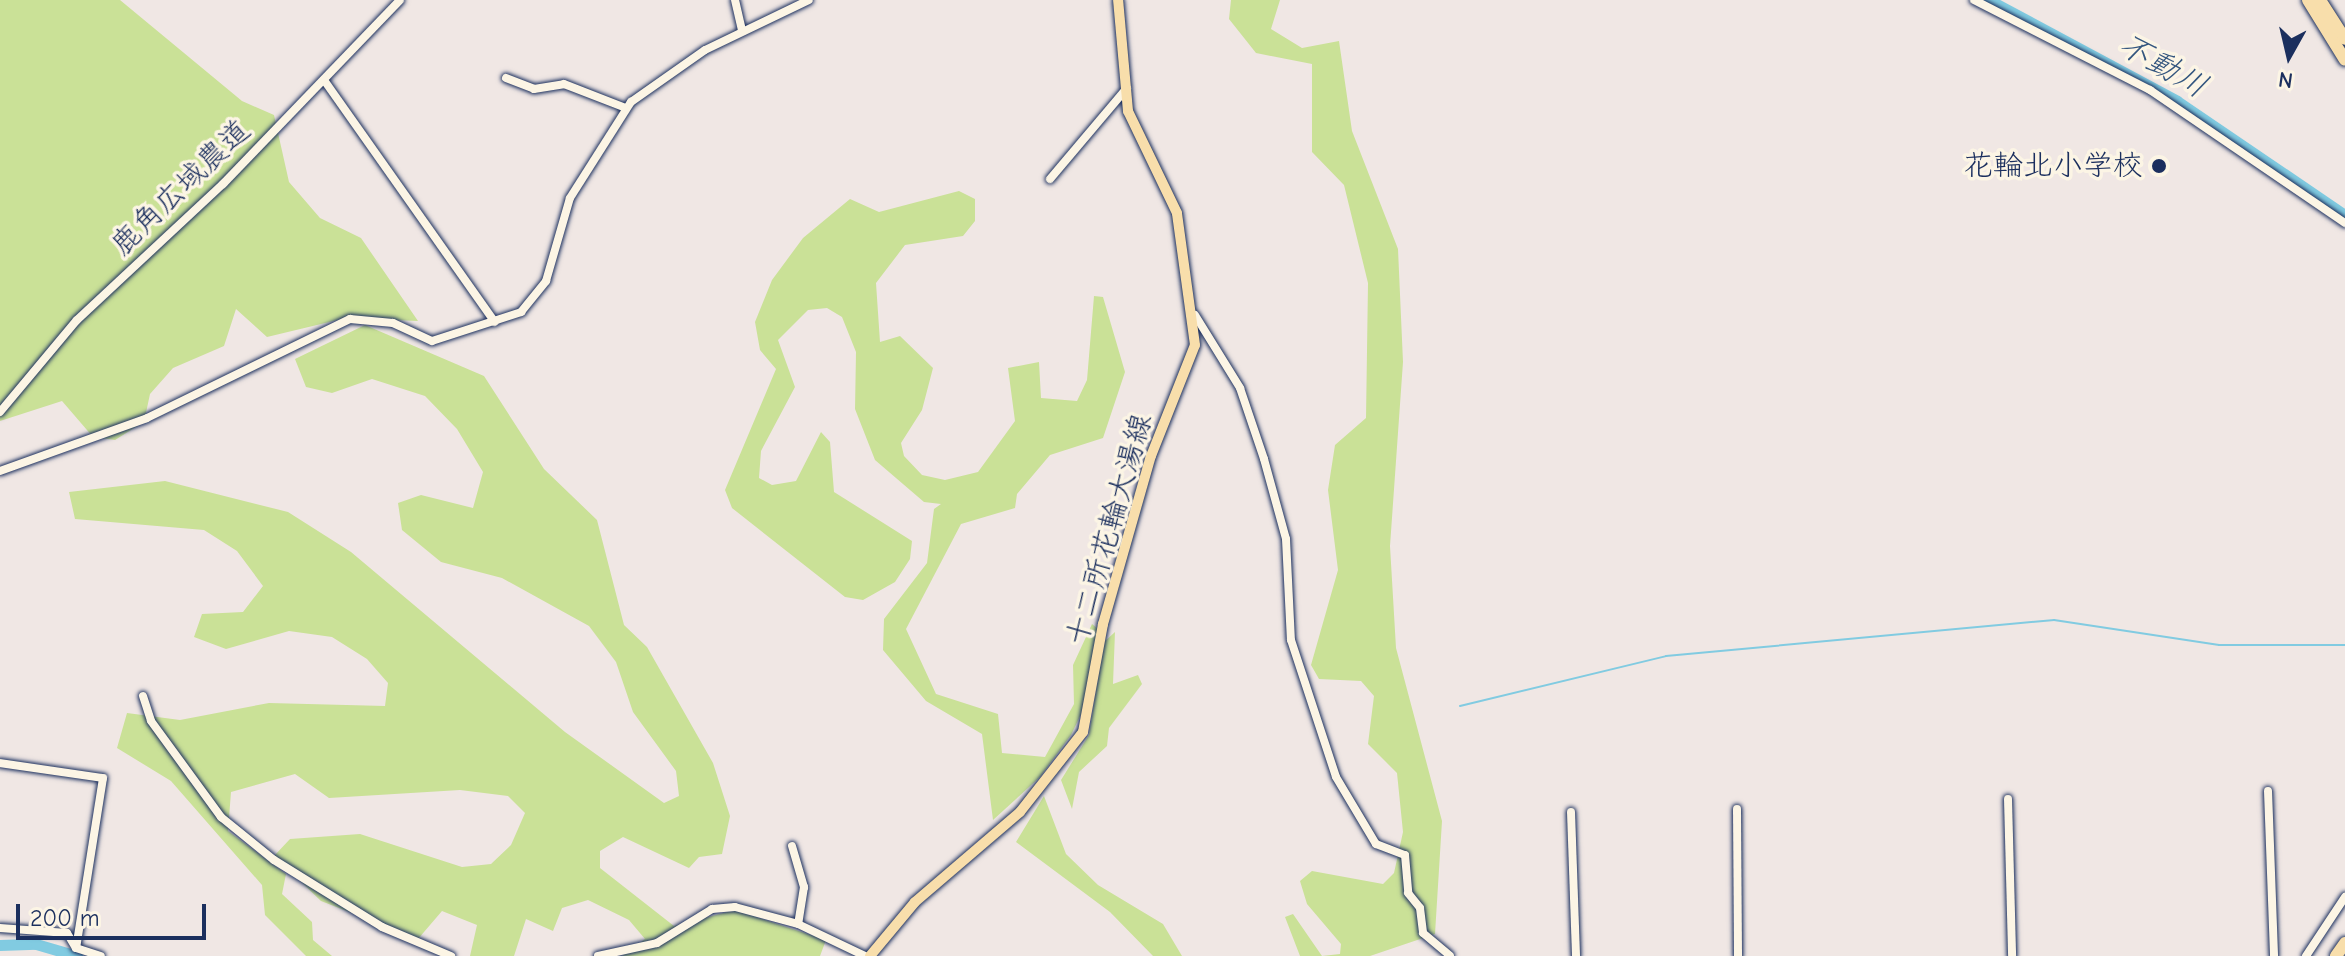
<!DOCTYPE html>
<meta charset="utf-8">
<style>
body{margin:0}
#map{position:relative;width:2345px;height:956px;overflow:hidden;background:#f0e7e4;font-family:"Comic Neue","Klee One",sans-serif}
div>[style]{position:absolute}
.green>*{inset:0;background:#cae197}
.stream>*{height:2px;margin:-1px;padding:0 1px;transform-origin:1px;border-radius:1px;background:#81cbe1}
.river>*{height:11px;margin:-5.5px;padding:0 5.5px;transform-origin:5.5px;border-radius:5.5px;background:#81cbe1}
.roads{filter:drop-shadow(0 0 2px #1b2f5e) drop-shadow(0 0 2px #1b2f5e)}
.minor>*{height:8px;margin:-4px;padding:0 4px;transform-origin:4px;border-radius:4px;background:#fcf5e5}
.major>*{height:10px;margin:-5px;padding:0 5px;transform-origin:5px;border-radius:5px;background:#f8deab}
.highway>*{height:12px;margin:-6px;padding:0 6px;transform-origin:6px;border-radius:6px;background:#f8deab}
.dots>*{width:22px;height:22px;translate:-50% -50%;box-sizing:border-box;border:4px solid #fcf5e5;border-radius:50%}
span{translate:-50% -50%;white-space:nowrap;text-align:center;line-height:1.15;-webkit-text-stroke:7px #fcf5e5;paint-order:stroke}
.poi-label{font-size:30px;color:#1b2f5e}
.right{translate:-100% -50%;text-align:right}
.street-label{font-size:30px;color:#1b2f5e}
.water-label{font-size:32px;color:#34567f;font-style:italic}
.north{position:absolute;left:2249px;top:16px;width:80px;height:80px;-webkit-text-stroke:6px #fcf5e5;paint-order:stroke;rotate:188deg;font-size:22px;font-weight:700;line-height:32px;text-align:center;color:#1b2f5e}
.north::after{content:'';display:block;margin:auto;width:28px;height:36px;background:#1b2f5e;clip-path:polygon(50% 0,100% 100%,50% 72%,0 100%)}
.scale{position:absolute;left:16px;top:904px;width:190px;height:36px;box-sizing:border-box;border:4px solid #1b2f5e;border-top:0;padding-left:10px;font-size:24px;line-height:28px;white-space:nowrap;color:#1b2f5e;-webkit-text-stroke:6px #fcf5e5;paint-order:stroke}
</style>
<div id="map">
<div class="green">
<div style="clip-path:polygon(0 0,120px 0,242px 101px,274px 115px,289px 182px,320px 218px,361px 238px,418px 321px,346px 318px,267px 337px,236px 309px,224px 346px,173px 368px,150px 394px,144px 422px,115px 440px,93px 437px,62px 401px,0 421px)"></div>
<div style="clip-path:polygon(1231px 0,1280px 0,1271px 29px,1302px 48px,1339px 41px,1352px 131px,1398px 249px,1403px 362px,1390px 546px,1396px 648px,1442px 821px,1435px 934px,1370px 956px,1300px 956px,1285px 917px,1293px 914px,1322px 956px,1340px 954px,1341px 944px,1307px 904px,1300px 881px,1312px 871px,1383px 884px,1394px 873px,1403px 832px,1397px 773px,1368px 744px,1374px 696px,1361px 681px,1319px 679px,1311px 665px,1338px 570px,1328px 490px,1335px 445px,1366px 418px,1368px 283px,1344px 185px,1312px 152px,1312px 64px,1256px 53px,1229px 19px)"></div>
<div style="clip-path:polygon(959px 191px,975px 199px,975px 221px,963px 236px,905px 245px,876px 283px,880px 342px,900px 336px,933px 368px,922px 410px,901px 443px,904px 456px,922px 475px,945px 480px,978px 472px,1015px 421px,1008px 368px,1039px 362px,1041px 398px,1077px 401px,1087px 380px,1094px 296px,1103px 297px,1125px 372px,1103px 438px,1050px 455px,1017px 494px,1015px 508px,961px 524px,906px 629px,936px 694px,998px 714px,1002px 753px,1045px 757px,1074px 704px,1073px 665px,1092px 624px,1098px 629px,1085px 706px,1071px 735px,1040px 777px,993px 820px,982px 734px,926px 701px,883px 650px,884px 619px,927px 563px,934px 509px,941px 504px,924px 502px,875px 460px,855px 409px,856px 352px,842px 317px,827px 308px,808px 310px,778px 340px,795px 387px,761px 451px,759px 478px,772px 485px,796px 481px,821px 432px,830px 442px,834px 492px,912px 541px,910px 559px,895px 582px,863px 600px,845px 597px,732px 508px,725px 490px,776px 369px,760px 350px,755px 322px,772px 280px,803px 238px,850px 199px,879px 212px)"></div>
<div style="clip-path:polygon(365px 325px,484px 376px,544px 469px,597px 520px,624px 625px,647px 647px,713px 763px,730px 816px,722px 854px,699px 857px,689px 868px,623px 837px,600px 851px,600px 868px,674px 926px,735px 910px,826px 940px,820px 956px,622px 956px,645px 939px,629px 920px,588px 900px,562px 908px,553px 931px,526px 919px,514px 956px,470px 956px,477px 925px,442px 911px,418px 939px,321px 901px,274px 856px,290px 839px,360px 834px,462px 867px,491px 864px,511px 845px,525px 813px,508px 796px,460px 790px,329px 798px,295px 774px,231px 792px,228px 831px,286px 874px,282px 894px,312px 922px,313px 940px,332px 956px,306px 956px,265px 915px,262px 885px,171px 781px,117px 748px,127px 713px,180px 720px,269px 703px,385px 706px,388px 683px,367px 659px,332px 637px,289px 631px,226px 649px,194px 637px,202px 614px,243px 612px,263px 586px,237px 551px,204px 530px,75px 519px,69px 492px,165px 481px,288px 512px,351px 552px,565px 732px,664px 803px,679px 796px,676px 771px,633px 712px,616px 662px,589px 626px,502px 578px,441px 562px,402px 530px,398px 503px,421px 495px,473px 508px,483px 472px,457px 429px,425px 396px,372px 379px,332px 393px,306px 387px,295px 359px)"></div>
<div style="clip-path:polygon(1115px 632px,1113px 684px,1138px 675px,1142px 684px,1109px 728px,1107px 746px,1079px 772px,1072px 809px,1061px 780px,1089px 735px,1104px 642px)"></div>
<div style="clip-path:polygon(1044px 796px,1066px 854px,1098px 885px,1163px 924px,1182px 956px,1153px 956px,1110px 912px,1016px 842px)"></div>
</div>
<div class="stream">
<div style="left:1460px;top:706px;width:212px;rotate:-13.6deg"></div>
<div style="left:1666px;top:656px;width:390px;rotate:-5.3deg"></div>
<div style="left:2054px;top:620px;width:167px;rotate:8.6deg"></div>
<div style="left:2219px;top:645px;width:126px"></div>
</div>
<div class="river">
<div style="left:1989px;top:0;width:213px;rotate:28.2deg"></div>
<div style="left:2177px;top:101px;width:203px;rotate:34.2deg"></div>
<div style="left:0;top:945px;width:36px;rotate:-2deg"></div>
<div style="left:36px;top:944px;width:43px;rotate:16.3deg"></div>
</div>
<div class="roads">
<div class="minor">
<div style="left:735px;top:0;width:32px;rotate:77deg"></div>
<div style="left:1974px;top:0;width:198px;rotate:27.1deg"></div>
<div style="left:2150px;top:90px;width:236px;rotate:34.3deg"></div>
<div style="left:506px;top:78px;width:30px;rotate:21deg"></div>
<div style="left:534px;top:89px;width:30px;rotate:-9deg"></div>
<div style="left:564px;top:84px;width:66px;rotate:21.2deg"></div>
<div style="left:324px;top:80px;width:296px;rotate:54.8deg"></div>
<div style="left:1050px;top:179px;width:119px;rotate:-49.8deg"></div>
<div style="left:1195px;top:315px;width:86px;rotate:58.3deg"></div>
<div style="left:1240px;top:388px;width:75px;rotate:71.3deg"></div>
<div style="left:1264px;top:459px;width:83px;rotate:74.6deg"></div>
<div style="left:1286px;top:539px;width:101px;rotate:87.2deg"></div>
<div style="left:1291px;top:640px;width:144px;rotate:71.8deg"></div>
<div style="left:1336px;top:777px;width:78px;rotate:59.2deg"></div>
<div style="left:1376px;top:844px;width:31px;rotate:21deg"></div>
<div style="left:1405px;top:855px;width:38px;rotate:85deg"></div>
<div style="left:1408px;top:893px;width:19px;rotate:51deg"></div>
<div style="left:1420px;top:908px;width:25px;rotate:83deg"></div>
<div style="left:1423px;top:933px;width:35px;rotate:40deg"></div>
<div style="left:0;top:412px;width:120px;rotate:-50.1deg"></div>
<div style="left:77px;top:320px;width:200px;rotate:-43deg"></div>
<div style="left:223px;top:184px;width:255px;rotate:-46.1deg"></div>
<div style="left:0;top:471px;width:156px;rotate:-19.8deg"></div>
<div style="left:147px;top:418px;width:226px;rotate:-26deg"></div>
<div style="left:350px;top:319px;width:43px;rotate:5.3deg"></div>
<div style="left:393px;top:323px;width:43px;rotate:24.8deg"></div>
<div style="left:432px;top:341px;width:94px;rotate:-18deg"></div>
<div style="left:521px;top:312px;width:40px;rotate:-51deg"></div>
<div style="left:546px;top:281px;width:86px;rotate:-73.9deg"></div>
<div style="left:570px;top:198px;width:114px;rotate:-57.6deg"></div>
<div style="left:631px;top:102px;width:90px;rotate:-35.1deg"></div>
<div style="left:705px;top:50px;width:115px;rotate:-25.7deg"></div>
<div style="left:143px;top:696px;width:26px;rotate:72deg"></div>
<div style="left:151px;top:721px;width:119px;rotate:53.9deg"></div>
<div style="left:221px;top:817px;width:68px;rotate:39.1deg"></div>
<div style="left:274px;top:860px;width:127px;rotate:31.8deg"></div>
<div style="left:382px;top:927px;width:75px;rotate:22.8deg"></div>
<div style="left:0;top:763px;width:104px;rotate:8.3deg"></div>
<div style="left:103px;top:778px;width:172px;rotate:99deg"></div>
<div style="left:2268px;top:791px;width:165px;rotate:87.9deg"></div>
<div style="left:2008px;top:799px;width:157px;rotate:88.5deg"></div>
<div style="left:1737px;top:809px;width:147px;rotate:89.6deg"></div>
<div style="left:1571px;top:812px;width:144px;rotate:88deg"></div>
<div style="left:792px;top:846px;width:43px;rotate:73.7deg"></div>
<div style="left:804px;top:887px;width:37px;rotate:99deg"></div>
<div style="left:0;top:928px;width:67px;rotate:4.3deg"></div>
<div style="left:67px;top:933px;width:17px;rotate:59deg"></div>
<div style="left:76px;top:948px;width:26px;rotate:18deg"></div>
<div style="left:598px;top:956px;width:60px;rotate:-12.4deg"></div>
<div style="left:657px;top:943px;width:65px;rotate:-31.7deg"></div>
<div style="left:712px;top:909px;width:23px;rotate:-5deg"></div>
<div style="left:735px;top:907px;width:65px;rotate:15.1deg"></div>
<div style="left:798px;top:924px;width:74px;rotate:25.5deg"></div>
<div style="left:2306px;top:956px;width:71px;rotate:-56.5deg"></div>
</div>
<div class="major">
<div style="left:870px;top:956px;width:70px;rotate:-50.2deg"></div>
<div style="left:915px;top:902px;width:138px;rotate:-40.6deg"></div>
<div style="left:1020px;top:812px;width:102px;rotate:-51.8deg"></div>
<div style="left:1083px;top:732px;width:110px;rotate:-79.5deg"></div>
<div style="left:1103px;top:624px;width:175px;rotate:-74.1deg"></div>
<div style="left:1151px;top:456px;width:119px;rotate:-68.4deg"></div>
<div style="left:1195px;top:345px;width:133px;rotate:-97.8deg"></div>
<div style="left:1177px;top:213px;width:113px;rotate:-115.7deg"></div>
<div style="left:1128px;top:111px;width:111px;rotate:-95.1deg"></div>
</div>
<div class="highway">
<div style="left:2308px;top:0;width:70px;rotate:58.3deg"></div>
<div style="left:2320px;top:0;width:46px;rotate:57.3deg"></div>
<div style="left:2336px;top:956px;width:16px;rotate:-55deg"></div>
</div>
</div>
<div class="dots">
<div style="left:2159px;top:166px;background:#1b2f5e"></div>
</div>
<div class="poi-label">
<span class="right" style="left:2143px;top:166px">花輪北小学校</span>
</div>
<div class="street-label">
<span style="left:181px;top:188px;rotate:-44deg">鹿角広域農道</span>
<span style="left:1110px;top:530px;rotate:-74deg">十二所花輪大湯線</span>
</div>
<div class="water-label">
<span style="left:2163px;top:66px;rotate:30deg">不動川</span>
</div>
<div class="north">N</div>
<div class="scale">200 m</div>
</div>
